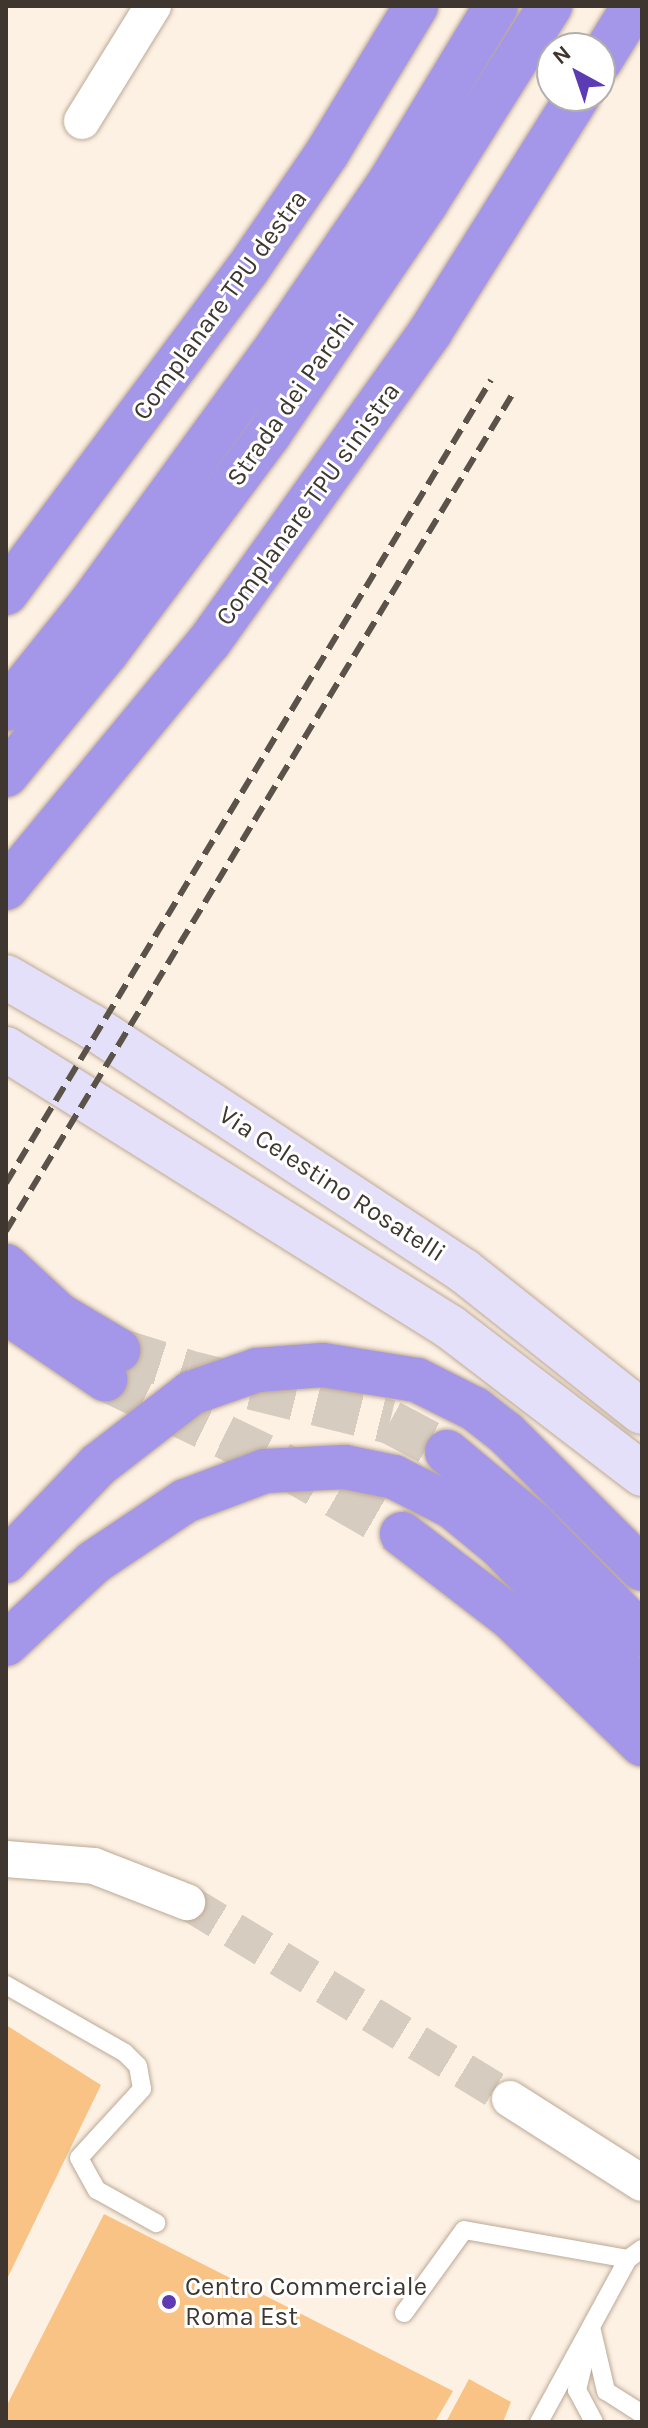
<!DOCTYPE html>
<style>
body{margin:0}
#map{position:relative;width:648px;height:2428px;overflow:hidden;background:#fdf1e4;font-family:Karla,sans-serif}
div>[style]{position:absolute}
.building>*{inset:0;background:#f9c385}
.street-tunnel>*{height:36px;margin-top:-18px;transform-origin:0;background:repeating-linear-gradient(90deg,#d7ccc0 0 36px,transparent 0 54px)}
.highway-tunnel>*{height:44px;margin-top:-22px;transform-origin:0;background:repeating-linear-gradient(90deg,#d7ccc0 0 44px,transparent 0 66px)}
.roads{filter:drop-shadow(0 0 2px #bca995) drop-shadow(0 0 2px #bca995)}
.lane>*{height:18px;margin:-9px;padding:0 9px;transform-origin:9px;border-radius:9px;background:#fff}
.street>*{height:36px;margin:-18px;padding:0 18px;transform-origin:18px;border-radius:18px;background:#fff}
.secondary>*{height:44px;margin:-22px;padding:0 22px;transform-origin:22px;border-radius:22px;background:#e4e0f9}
.highway>*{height:44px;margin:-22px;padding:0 22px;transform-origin:22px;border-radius:22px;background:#a497ea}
.rail>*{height:6px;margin-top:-3px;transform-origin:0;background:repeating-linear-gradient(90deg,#5b524a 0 16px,transparent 0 24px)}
.dots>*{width:22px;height:22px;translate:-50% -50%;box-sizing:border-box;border:4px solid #fff;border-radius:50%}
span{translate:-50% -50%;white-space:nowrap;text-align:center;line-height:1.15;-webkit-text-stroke:6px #fff;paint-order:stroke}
.street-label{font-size:26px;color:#3f372f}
.poi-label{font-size:26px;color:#3f372f}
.left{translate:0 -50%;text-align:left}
.frame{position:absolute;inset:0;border:8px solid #3f372f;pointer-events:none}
.north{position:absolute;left:536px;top:32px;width:80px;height:80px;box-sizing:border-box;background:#fff;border:2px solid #b2afac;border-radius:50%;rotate:320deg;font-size:22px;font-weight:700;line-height:32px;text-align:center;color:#3f372f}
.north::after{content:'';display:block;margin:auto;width:28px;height:36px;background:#5c3bb3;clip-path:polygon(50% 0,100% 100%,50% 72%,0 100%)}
</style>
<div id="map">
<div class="building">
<div style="clip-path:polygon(6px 2025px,101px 2085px,6px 2281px)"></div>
<div style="clip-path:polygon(104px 2214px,453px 2391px,435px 2422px,6px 2422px,6px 2407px)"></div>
<div style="clip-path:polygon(469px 2379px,511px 2402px,503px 2422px,446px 2422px)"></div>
</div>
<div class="street-tunnel">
<div style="left:187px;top:1902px;width:378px;rotate:31.4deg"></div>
</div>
<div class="highway-tunnel">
<div style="left:118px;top:1350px;width:73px;rotate:17.4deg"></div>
<div style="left:188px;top:1372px;width:208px;rotate:13.9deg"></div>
<div style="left:390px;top:1422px;width:64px;rotate:27.8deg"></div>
<div style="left:105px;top:1379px;width:193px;rotate:25.8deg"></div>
<div style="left:279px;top:1463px;width:142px;rotate:30deg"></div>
</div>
<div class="roads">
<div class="lane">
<div style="left:6px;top:1985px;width:137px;rotate:29.7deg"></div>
<div style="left:125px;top:2053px;width:18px;rotate:45deg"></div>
<div style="left:138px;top:2066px;width:23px;rotate:80deg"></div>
<div style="left:142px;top:2089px;width:93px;rotate:132.4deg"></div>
<div style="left:79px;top:2158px;width:37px;rotate:61deg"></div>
<div style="left:97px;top:2190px;width:68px;rotate:29.2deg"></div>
<div style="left:404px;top:2313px;width:102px;rotate:-54.1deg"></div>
<div style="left:464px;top:2230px;width:167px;rotate:10deg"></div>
<div style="left:592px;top:2331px;width:62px;rotate:76.9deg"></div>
<div style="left:606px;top:2391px;width:43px;rotate:32.6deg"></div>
<div style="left:590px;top:2337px;width:55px;rotate:103.8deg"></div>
<div style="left:577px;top:2390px;width:36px;rotate:62deg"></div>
<div style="left:539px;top:2422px;width:186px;rotate:-61.4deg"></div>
<div style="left:628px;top:2259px;width:17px;rotate:-36deg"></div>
</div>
<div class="street">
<div style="left:82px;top:121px;width:135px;rotate:-58.3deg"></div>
<div style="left:6px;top:1859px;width:88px;rotate:4.5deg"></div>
<div style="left:94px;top:1866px;width:100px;rotate:21.2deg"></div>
<div style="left:510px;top:2099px;width:156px;rotate:32.5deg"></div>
</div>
<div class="secondary">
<div style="left:6px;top:977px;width:98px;rotate:30deg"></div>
<div style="left:91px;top:1026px;width:446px;rotate:33.3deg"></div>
<div style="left:464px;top:1271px;width:227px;rotate:38.4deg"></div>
<div style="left:6px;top:1049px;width:524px;rotate:32.05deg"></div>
<div style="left:450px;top:1327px;width:242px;rotate:37.4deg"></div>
</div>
<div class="highway">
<div style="left:600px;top:61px;width:65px;rotate:-58.3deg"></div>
<div style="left:6px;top:593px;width:403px;rotate:-53.3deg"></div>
<div style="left:247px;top:270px;width:142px;rotate:-55.6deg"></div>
<div style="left:327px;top:153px;width:172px;rotate:-58.8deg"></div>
<div style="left:6px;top:709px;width:136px;rotate:-51.3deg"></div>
<div style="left:91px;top:603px;width:304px;rotate:-54deg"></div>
<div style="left:270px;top:357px;width:214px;rotate:-55.6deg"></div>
<div style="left:391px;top:180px;width:203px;rotate:-58.9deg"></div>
<div style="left:6px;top:775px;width:158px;rotate:-50.7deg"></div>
<div style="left:106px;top:653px;width:273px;rotate:-53.3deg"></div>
<div style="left:269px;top:434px;width:279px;rotate:-55.8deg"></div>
<div style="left:426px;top:203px;width:233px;rotate:-57.8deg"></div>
<div style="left:6px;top:888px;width:319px;rotate:-50.5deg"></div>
<div style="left:209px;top:642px;width:381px;rotate:-54.5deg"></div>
<div style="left:430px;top:332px;width:279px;rotate:-57.9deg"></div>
<div style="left:6px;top:1266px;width:72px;rotate:42.8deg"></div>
<div style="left:59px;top:1315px;width:69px;rotate:30.7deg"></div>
<div style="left:6px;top:1312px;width:120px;rotate:34.1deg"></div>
<div style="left:447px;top:1452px;width:111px;rotate:39.9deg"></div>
<div style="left:532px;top:1523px;width:157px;rotate:45.5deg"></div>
<div style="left:402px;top:1534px;width:135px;rotate:37.5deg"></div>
<div style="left:509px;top:1616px;width:185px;rotate:43.9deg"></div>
<div style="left:6px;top:1561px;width:133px;rotate:-46.2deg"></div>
<div style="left:98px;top:1465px;width:118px;rotate:-37.7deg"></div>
<div style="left:191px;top:1393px;width:70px;rotate:-19.2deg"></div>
<div style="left:257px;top:1370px;width:66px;rotate:-4.3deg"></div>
<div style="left:323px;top:1365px;width:95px;rotate:9.1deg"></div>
<div style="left:417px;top:1380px;width:65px;rotate:26.6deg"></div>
<div style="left:475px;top:1409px;width:39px;rotate:38deg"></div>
<div style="left:506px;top:1433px;width:192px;rotate:45deg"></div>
<div style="left:6px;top:1644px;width:120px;rotate:-43deg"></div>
<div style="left:94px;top:1562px;width:110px;rotate:-33.8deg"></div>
<div style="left:185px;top:1501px;width:85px;rotate:-20.6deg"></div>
<div style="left:265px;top:1471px;width:80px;rotate:-2.9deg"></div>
<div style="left:345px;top:1467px;width:50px;rotate:11.5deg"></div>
<div style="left:394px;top:1477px;width:66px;rotate:27deg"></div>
<div style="left:453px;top:1507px;width:60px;rotate:39.6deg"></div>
<div style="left:499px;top:1545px;width:205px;rotate:45.8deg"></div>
</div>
</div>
<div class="rail">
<div style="left:6px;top:1183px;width:938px;rotate:-58.87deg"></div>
<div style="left:6px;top:1231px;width:983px;rotate:-58.82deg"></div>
</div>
<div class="dots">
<div style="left:169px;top:2302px;background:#5c3bb3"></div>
</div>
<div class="street-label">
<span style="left:220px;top:305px;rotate:-54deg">Complanare TPU destra</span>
<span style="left:291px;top:400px;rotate:-55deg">Strada dei Parchi</span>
<span style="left:308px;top:504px;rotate:-54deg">Complanare TPU sinistra</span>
<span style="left:332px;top:1184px;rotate:33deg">Via Celestino Rosatelli</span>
</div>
<div class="poi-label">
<span class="left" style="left:185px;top:2302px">Centro Commerciale<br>Roma Est</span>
</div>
<div class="frame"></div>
<div class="north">N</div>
</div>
